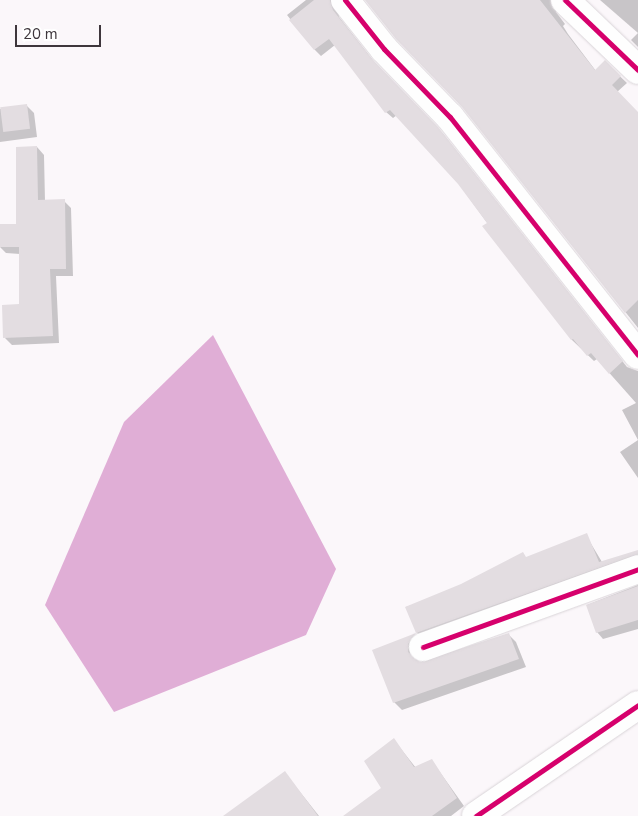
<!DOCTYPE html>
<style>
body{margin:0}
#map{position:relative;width:638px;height:816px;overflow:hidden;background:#fbf7fa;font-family:"Nunito Sans",sans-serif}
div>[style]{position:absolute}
.water>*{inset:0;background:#e0aed6}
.shadow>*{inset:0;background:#0003}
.building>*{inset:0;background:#e3dde1;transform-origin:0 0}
.roads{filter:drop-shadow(0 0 1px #d9d4d8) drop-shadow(0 0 1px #d9d4d8)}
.street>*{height:28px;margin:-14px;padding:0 14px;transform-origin:14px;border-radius:14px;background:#fefefe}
.cycleway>*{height:5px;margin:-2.5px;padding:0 2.5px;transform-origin:2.5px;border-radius:2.5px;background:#d6006c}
span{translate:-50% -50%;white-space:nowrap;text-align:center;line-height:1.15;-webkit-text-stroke:4px #fff;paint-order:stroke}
.scale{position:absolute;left:15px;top:25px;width:86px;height:22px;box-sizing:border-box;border:2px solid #3e363c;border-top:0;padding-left:6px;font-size:15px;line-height:18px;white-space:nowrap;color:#3e363c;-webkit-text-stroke:4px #fff;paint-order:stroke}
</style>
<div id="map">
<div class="water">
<div style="clip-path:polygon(213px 335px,336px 569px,306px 635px,114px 712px,45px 605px,124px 422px)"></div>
</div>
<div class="shadow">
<div style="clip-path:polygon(306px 0,337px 0,339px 17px,379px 68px,444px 135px,627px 367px,638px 371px,638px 478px,620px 452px,638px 440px,622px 410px,636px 403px,597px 359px,594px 361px,572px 340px,459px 184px,397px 115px,393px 118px,386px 112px,335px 45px,321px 56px,315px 50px,287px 15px)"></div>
<div style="clip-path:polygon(367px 0,559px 0,556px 12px,565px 24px,563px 26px,568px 34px,596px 71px,605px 62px,627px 83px,617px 92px,638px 113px,638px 328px,462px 105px)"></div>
<div style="clip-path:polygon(600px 0,638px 0,638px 33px)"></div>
<div style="clip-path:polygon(638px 33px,638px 47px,631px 40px)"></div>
<div style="clip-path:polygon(26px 105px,34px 113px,37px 137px,0 142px,0 109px)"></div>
<div style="clip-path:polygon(37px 147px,44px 155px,45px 201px,64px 201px,71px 208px,73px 276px,56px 276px,59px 343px,12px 345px,5px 338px,21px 305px,20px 254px,6px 253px,0 247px,0 225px,18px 225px)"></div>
<div style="clip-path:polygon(590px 542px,602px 562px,638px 551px,638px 561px,415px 652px,419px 664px,508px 634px,516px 642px,526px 667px,402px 710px,394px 702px,374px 650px,418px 634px,406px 607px)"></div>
<div style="clip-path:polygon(638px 585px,638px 629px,603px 639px,597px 632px,587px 605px)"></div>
<div style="clip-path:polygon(394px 740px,416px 768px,432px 761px,464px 806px,451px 816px,345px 816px,383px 789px)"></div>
<div style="clip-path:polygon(285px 773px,319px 816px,225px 816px)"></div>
</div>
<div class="building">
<div style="clip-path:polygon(314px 0,330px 0,333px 10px,372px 59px,438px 127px,623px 361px,609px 374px,591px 353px,587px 356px,573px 339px,571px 340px,482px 226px,487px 223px,458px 184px,390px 110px,385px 113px,329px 39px,314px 50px,289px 20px)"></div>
<div style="clip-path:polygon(365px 0,540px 0,595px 70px,605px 60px,621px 76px,612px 85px,638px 112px,638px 300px,625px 313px,462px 107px,396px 39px)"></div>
<div style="left:27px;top:104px;width:25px;height:27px;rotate:83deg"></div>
<div style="clip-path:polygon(37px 146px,38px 200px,65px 199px,66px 269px,50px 269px,53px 336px,3px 338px,2px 305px,19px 304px,19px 247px,0 247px,0 224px,16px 224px,16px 147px)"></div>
<div style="clip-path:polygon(587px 533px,599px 562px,638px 550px,638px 554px,416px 633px,405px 607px,461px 584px,523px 552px,526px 557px)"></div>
<div style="clip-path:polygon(638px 586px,638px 620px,596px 633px,586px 605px)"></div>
<div style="clip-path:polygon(416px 633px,408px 644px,408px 652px,420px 662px,509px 633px,519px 659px,393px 703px,372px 650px)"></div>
<div style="clip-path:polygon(394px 738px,414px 767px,432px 759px,457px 798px,432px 816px,343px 816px,381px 788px,364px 761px)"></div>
<div style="clip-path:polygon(285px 771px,318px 816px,223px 816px)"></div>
</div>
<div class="roads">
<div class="street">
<div style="left:345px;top:0;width:63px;rotate:51.5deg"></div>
<div style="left:384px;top:49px;width:95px;rotate:45.9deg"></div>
<div style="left:450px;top:117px;width:303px;rotate:51.7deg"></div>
<div style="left:565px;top:0;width:101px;rotate:43.8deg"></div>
<div style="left:423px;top:647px;width:229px;rotate:-19.9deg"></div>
<div style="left:476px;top:816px;width:196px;rotate:-34.4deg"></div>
</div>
</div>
<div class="cycleway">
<div style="left:345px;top:0;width:63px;rotate:51.5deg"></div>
<div style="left:384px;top:49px;width:95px;rotate:45.9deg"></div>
<div style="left:450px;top:117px;width:303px;rotate:51.7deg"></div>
<div style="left:565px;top:0;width:101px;rotate:43.8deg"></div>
<div style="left:423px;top:647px;width:229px;rotate:-19.9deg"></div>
<div style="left:476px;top:816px;width:196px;rotate:-34.4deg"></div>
</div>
<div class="scale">20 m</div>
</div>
